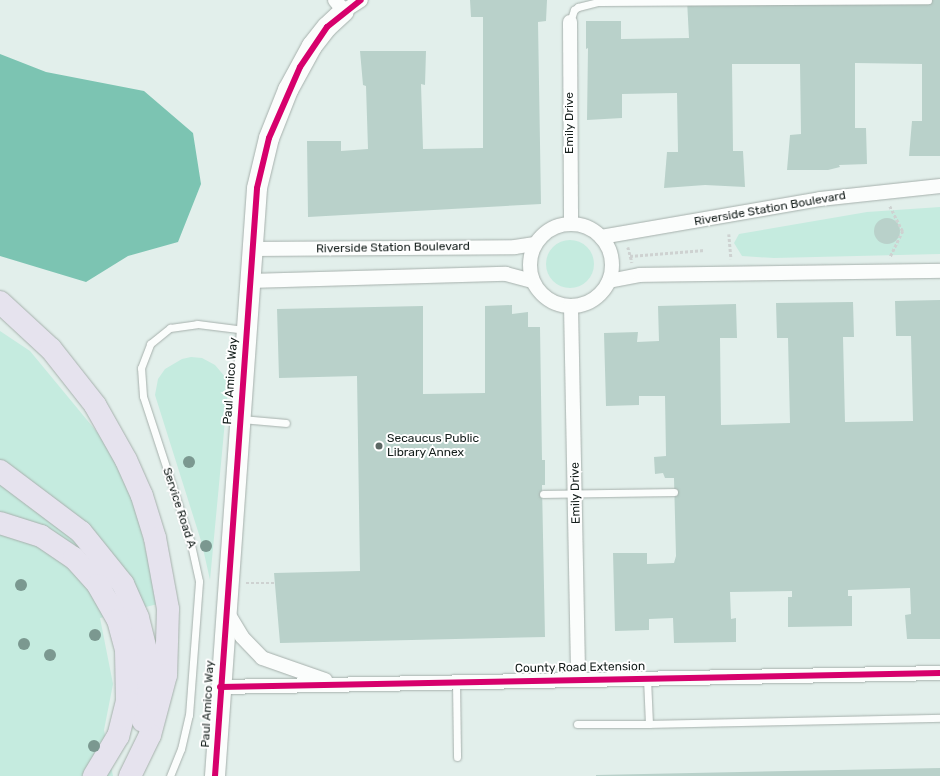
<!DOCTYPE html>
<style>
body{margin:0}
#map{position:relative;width:940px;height:776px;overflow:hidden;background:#e2efeb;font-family:Rubik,sans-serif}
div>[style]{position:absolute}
.green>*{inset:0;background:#c5ebdf}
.round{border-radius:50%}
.water>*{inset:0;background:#7cc4b2}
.building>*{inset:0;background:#b9d1ca}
.path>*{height:2.5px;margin-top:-1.25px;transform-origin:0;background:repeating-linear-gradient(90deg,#ced2d1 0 3px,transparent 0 5px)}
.roads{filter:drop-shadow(0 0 1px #a6b0ac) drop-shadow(0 0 1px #a6b0ac)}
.lane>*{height:7px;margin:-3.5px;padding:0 3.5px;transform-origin:3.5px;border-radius:3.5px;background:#fbfdfc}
.street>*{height:14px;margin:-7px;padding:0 7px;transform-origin:7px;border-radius:7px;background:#fbfdfc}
.street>.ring{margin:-7px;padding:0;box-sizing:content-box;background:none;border:14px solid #fbfdfc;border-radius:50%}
.secondary>*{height:20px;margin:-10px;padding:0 10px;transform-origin:10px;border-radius:10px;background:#fbfdfc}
.highway>*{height:22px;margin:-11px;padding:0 11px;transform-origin:11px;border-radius:11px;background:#e6e3ee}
.cycleway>*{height:6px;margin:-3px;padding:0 3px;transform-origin:3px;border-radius:3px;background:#d6006c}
.trees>*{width:12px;height:12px;margin:-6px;border-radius:50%;background:#7b9890}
.dots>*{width:11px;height:11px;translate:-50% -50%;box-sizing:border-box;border:2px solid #fff;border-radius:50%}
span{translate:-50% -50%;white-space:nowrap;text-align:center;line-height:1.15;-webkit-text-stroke:4px #fff;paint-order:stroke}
.street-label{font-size:12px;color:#141e1b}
.poi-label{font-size:12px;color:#141e1b}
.left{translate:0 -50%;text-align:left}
</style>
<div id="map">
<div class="green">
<div style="clip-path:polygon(940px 207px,940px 254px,774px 258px,742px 256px,734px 243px,739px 234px,867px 212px)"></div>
<div class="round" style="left:546px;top:240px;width:48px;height:48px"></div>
<div style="clip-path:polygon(0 331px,30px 351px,106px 443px,135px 504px,158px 604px,100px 618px,113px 684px,104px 730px,113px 776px,0 776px)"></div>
<div style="clip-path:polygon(191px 357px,202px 358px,215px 365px,226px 378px,228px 389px,210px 580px,202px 544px,155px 395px,158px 379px,165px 369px,182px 359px)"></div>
</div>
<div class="water">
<div style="clip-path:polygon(0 54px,46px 72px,144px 91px,193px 133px,201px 184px,178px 242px,128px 256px,86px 282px,0 256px)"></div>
</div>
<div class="building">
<div style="clip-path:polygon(470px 0,547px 0,546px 21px,538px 22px,541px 204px,308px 217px,307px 141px,341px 141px,341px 151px,368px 149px,366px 86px,363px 85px,360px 51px,426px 51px,425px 85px,421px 84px,423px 149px,483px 148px,483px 17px,471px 17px)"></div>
<div style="clip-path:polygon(687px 0,940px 0,940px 156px,909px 156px,912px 121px,922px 121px,922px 64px,855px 63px,855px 128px,866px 128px,867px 164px,839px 165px,840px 167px,828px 170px,787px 170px,790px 135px,801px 134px,800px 64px,732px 64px,733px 151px,743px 151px,745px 187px,705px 185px,664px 188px,667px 152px,678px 152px,677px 93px,622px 94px,622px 118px,587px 120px,588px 48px,586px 49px,586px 21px,621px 21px,621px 39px,689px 38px)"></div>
<div class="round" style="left:874px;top:218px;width:26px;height:26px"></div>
<div style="clip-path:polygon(940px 300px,940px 639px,907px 639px,905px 615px,911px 614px,910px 588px,848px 590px,848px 596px,852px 596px,852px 626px,788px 627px,788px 597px,792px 597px,792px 591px,730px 592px,731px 619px,736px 618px,736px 642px,674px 643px,673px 618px,649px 619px,649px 630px,615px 631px,613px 553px,647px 553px,647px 564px,674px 563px,676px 556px,674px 478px,665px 478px,663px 473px,655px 474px,654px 457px,666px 456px,665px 396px,639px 396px,639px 405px,606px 406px,604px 333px,638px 332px,637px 342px,659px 341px,658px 306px,736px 304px,737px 338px,720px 338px,721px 425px,790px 423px,788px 338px,777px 338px,776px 303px,853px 302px,854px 337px,843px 337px,845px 422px,913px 421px,911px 336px,896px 336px,895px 301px)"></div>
<div style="clip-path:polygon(512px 305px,512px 314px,528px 312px,528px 327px,540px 327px,542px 460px,545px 460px,545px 485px,542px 485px,545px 637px,280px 643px,274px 573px,360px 571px,357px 376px,279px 378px,277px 309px,423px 306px,423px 394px,485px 393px,485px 306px)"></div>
<div style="clip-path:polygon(940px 768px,940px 776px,596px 776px,596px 775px)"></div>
</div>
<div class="path">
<div style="left:890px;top:206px;width:28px;rotate:63deg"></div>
<div style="left:903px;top:231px;width:30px;rotate:116deg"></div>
<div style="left:729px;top:234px;width:25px;rotate:85deg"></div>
<div style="left:628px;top:247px;width:16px;rotate:75deg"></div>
<div style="left:630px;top:256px;width:75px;rotate:-4.6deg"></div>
<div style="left:246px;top:583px;width:29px"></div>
</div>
<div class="roads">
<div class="lane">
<div style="left:570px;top:22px;width:13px;rotate:-72deg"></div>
<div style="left:574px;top:10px;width:5px;rotate:-37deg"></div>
<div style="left:578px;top:7px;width:21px;rotate:-14deg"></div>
<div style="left:598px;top:2px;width:330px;rotate:-0.3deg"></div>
<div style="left:242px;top:419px;width:44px;rotate:5.2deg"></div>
<div style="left:543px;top:494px;width:131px;rotate:-0.9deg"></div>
<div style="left:456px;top:682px;width:75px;rotate:89.2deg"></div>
<div style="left:577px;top:724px;width:72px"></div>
<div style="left:649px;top:724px;width:46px;rotate:-92.5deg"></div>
<div style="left:649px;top:724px;width:291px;rotate:-1.2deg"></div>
<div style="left:170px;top:776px;width:29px;rotate:-68deg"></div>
<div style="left:181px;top:749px;width:35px;rotate:-77deg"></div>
<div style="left:189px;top:715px;width:134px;rotate:-85.7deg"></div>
<div style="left:199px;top:581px;width:42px;rotate:-102.4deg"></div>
<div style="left:190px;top:540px;width:151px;rotate:-108.1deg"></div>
<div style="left:143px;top:396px;width:28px;rotate:-94deg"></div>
<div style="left:141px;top:368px;width:26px;rotate:-69deg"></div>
<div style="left:150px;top:344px;width:26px;rotate:-39deg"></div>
<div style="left:170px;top:328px;width:27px;rotate:-8deg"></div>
<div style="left:197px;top:324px;width:48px;rotate:7.1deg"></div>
</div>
<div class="street">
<div style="left:335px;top:0;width:14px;rotate:51deg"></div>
<div style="left:344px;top:11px;width:20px;rotate:-33deg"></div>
<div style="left:570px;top:22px;width:202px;rotate:89.7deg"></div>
<div class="ring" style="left:530px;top:224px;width:68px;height:68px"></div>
<div style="left:601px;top:237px;width:222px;rotate:-9.8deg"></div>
<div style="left:820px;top:199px;width:121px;rotate:-6.2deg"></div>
<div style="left:251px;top:249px;width:264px;rotate:-0.4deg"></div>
<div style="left:515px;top:247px;width:20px;rotate:-9deg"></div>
<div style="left:249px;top:281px;width:257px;rotate:-1.6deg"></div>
<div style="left:506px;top:274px;width:27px;rotate:15deg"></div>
<div style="left:609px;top:281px;width:32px;rotate:-11deg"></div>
<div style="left:640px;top:275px;width:300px;rotate:-0.8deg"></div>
<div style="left:571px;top:306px;width:373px;rotate:88.9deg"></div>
<div style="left:226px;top:610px;width:31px;rotate:59deg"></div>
<div style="left:242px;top:637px;width:29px;rotate:46deg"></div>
<div style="left:262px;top:658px;width:67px;rotate:19.2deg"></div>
<div style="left:220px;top:687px;width:720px;rotate:-1.11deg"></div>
</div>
<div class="secondary">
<div style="left:215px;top:776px;width:589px;rotate:-85.91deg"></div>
<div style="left:257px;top:188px;width:51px;rotate:-76.5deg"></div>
<div style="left:269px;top:138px;width:52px;rotate:-68.4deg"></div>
<div style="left:288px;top:90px;width:50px;rotate:-61.4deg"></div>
<div style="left:312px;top:46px;width:24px;rotate:-52deg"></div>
<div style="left:327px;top:27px;width:23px;rotate:-43deg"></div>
</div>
<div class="highway">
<div style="left:0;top:302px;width:69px;rotate:42.7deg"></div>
<div style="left:51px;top:349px;width:71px;rotate:51.8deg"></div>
<div style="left:95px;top:405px;width:63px;rotate:60.6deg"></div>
<div style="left:126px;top:460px;width:39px;rotate:66deg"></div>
<div style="left:142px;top:496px;width:44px;rotate:72.8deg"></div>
<div style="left:155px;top:538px;width:72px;rotate:79.6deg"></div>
<div style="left:168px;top:609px;width:66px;rotate:91.7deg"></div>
<div style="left:166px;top:675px;width:62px;rotate:104.9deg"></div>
<div style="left:150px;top:735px;width:46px;rotate:116deg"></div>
<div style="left:0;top:471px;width:101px;rotate:37deg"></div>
<div style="left:81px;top:532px;width:67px;rotate:51.1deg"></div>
<div style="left:123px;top:584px;width:37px;rotate:66deg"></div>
<div style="left:138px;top:618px;width:38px;rotate:76deg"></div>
<div style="left:147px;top:655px;width:40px;rotate:90deg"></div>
<div style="left:147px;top:695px;width:26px;rotate:99deg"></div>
<div style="left:0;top:523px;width:43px;rotate:17.6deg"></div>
<div style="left:41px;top:536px;width:40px;rotate:34deg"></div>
<div style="left:74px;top:558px;width:36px;rotate:48deg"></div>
<div style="left:98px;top:585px;width:40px;rotate:60.3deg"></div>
<div style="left:118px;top:620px;width:31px;rotate:75deg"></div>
<div style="left:126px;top:650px;width:51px;rotate:88.9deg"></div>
<div style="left:127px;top:701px;width:36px;rotate:104deg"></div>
<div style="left:118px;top:736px;width:47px;rotate:121deg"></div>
</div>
</div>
<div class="cycleway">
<div style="left:220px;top:687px;width:720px;rotate:-1.11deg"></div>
<div style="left:215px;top:776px;width:589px;rotate:-85.91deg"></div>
<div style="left:257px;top:188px;width:51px;rotate:-76.5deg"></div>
<div style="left:269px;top:138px;width:77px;rotate:-66.4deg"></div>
<div style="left:300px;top:67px;width:48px;rotate:-56deg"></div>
<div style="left:327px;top:27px;width:43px;rotate:-38.5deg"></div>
</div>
<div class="trees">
<div style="left:189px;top:462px"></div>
<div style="left:206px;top:546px"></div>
<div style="left:21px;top:585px"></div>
<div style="left:95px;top:635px"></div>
<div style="left:24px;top:644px"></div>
<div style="left:50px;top:655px"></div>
<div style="left:94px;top:746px"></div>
</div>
<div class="dots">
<div style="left:379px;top:446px;background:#5c6764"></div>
</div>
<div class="street-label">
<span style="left:570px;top:123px;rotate:-90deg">Emily Drive</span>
<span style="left:770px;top:209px;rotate:-10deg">Riverside Station Boulevard</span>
<span style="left:393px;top:248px;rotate:-1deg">Riverside Station Boulevard</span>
<span style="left:231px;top:381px;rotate:-86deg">Paul Amico Way</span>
<span style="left:576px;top:493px;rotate:-91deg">Emily Drive</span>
<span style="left:179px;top:508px;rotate:72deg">Service Road A</span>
<span style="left:580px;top:668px;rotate:-1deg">County Road Extension</span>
<span style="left:208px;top:704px;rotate:-87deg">Paul Amico Way</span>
</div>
<div class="poi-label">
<span class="left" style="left:387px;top:446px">Secaucus Public<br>Library Annex</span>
</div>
</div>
